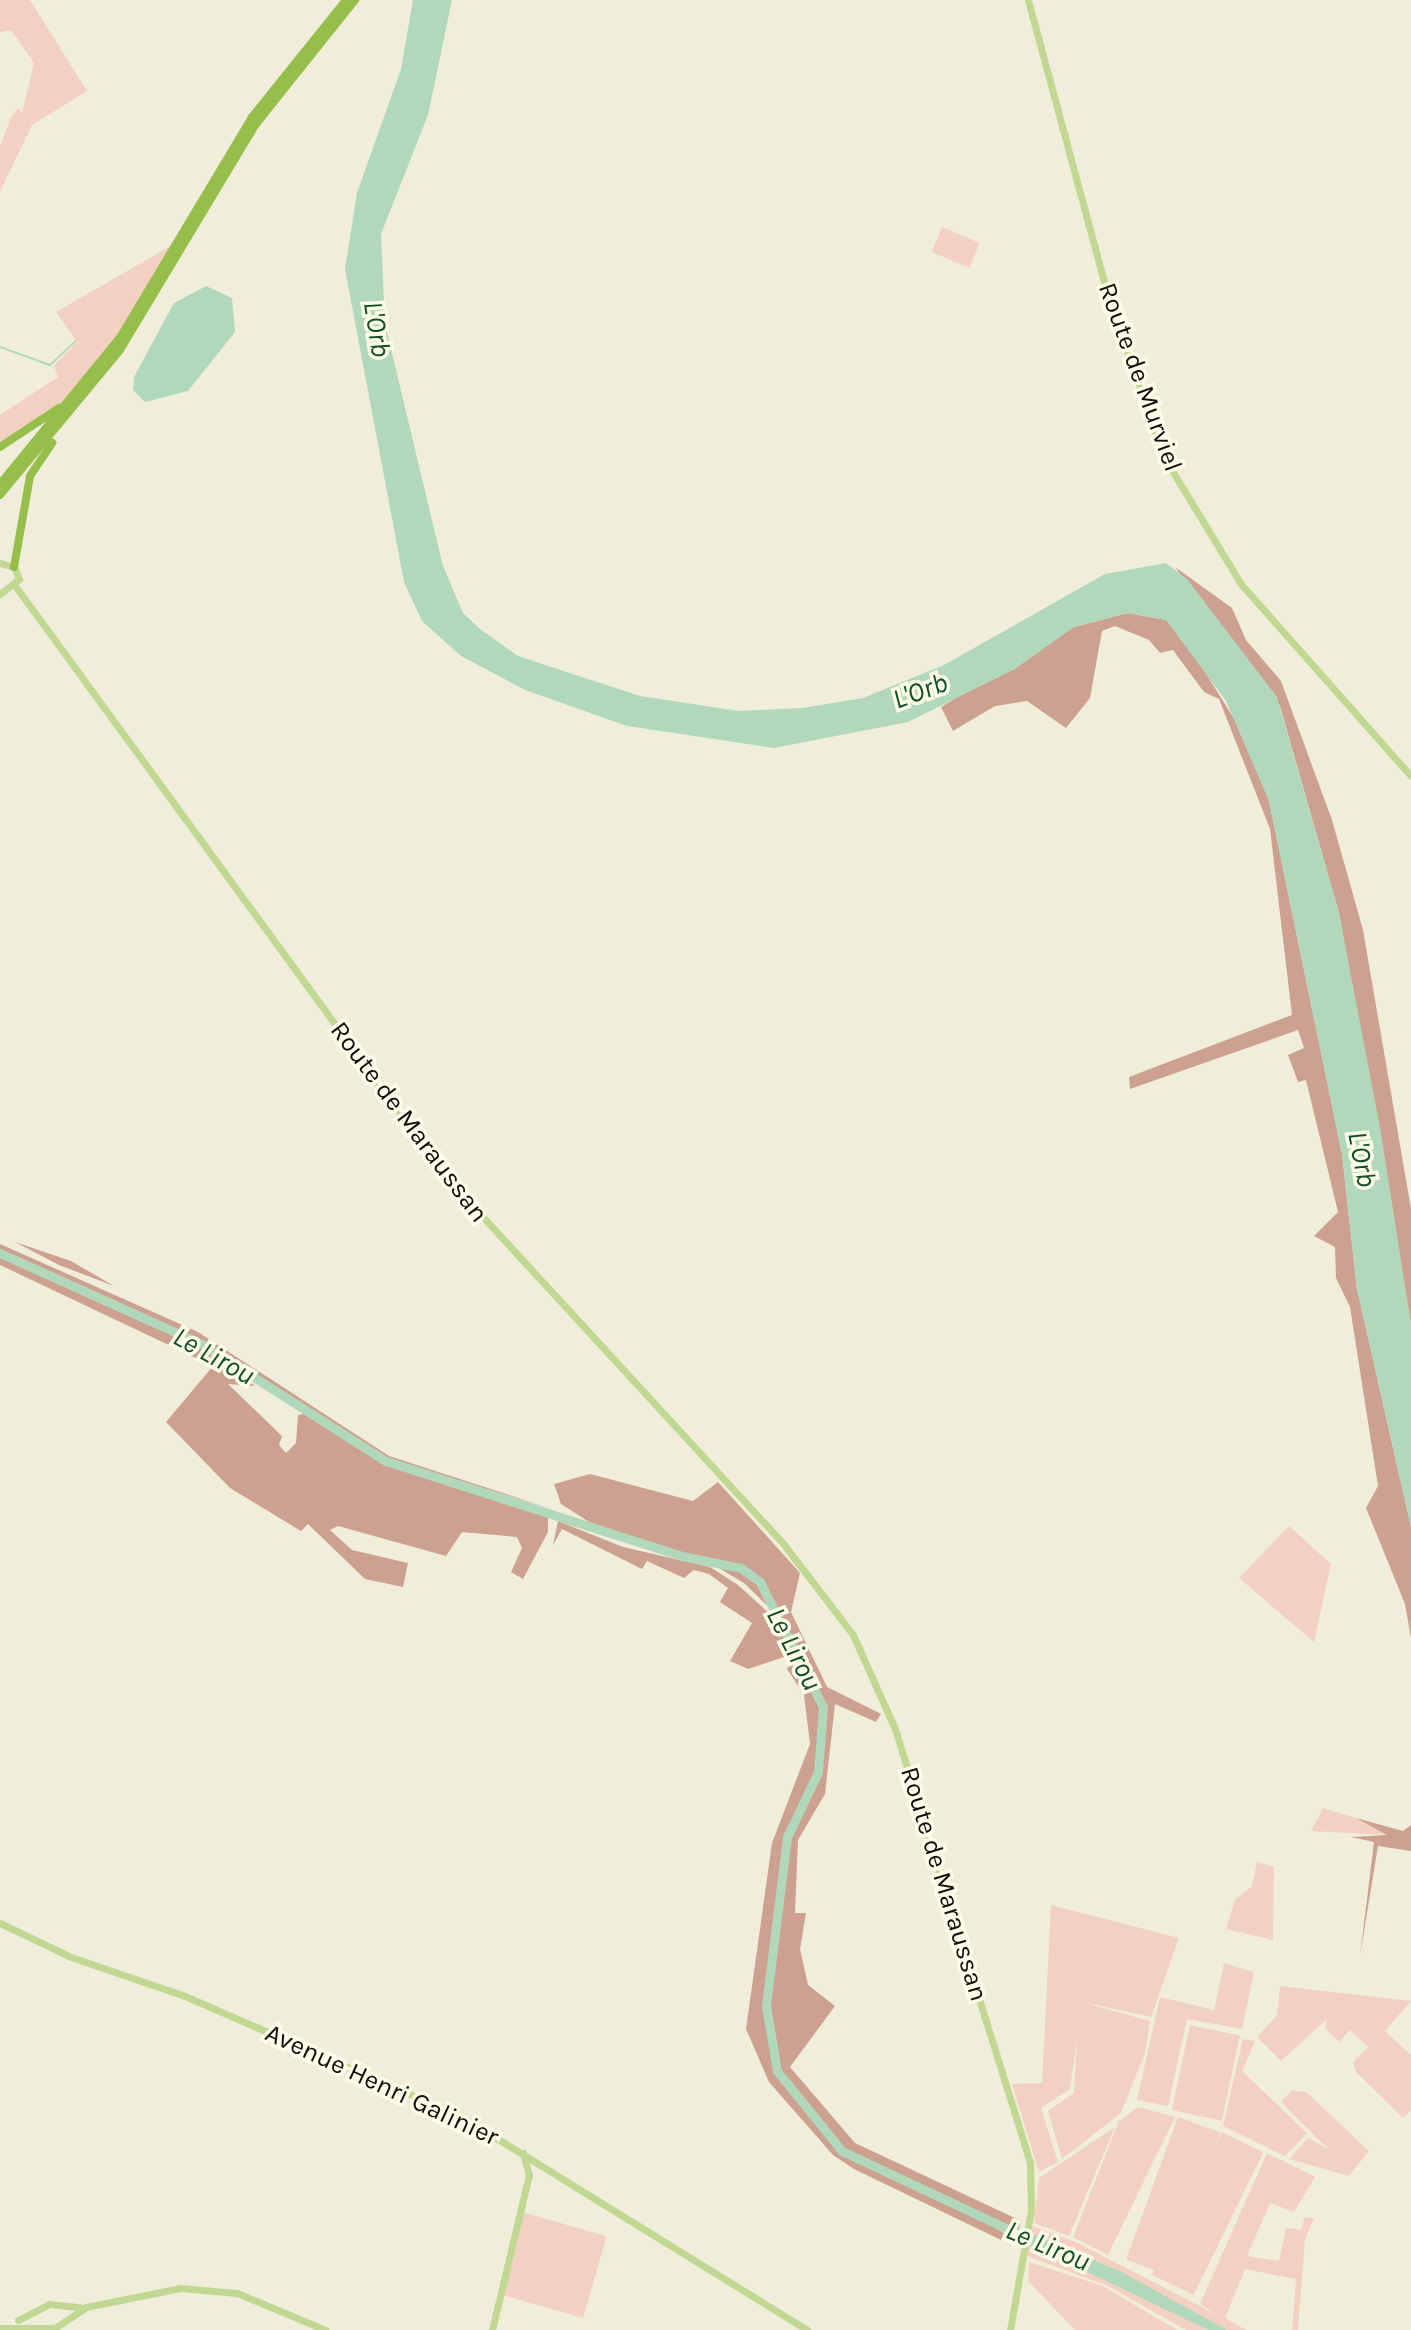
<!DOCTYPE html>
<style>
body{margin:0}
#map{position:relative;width:1411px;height:2330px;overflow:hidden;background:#f1eddb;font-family:Karla,sans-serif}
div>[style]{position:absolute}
.green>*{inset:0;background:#f2d1c3;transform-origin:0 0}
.forest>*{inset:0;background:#cca18f}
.water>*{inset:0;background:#b1d8bb}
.stream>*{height:2px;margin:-1px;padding:0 1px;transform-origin:1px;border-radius:1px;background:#b1d8bb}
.river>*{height:9px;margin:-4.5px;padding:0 4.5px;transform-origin:4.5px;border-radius:4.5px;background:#b1d8bb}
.major>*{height:7px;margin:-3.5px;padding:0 3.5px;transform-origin:3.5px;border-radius:3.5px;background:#c0d892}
.highway>*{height:8px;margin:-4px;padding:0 4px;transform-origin:4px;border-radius:4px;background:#96be4a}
span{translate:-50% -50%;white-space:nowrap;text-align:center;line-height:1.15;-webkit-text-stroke:7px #fefbe9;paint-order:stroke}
.street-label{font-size:26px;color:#0f0e08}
.water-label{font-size:28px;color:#0f4f2b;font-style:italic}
</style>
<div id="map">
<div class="green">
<div style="clip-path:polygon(0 0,30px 0,87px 91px,32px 125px,0 192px,0 145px,12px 116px,18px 108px,22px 113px,34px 63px,11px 30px,0 32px)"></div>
<div style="left:942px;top:227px;width:41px;height:27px;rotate:23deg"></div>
<div style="clip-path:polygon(174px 244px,120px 332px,62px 403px,0 445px,0 415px,58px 377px,54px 366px,77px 342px,56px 312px)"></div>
<div style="clip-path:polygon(1289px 1526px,1331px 1564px,1314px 1642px,1239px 1578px)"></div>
<div style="clip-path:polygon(1323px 1808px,1356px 1818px,1387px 1835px,1311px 1831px)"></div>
<div style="clip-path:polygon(1257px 1862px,1274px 1867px,1273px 1940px,1226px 1929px,1235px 1900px,1252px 1886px)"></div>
<div style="clip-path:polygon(1051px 1905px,1179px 1938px,1151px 2017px,1078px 2001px,1150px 2021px,1145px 2053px,1121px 2113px,1062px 2159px,1048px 2111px,1074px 2093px,1077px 2039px,1070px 2089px,1041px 2108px,1058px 2162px,1039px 2172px,1012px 2084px,1042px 2083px)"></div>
<div style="clip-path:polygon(1224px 1963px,1254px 1972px,1242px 2029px,1187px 2019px,1168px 2106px,1137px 2100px,1160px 1997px,1214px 2010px)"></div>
<div style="clip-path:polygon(1280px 1986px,1411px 2001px,1385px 2031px,1411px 2055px,1411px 2110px,1403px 2118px,1356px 2072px,1353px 2062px,1368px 2047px,1350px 2030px,1339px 2042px,1325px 2028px,1327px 2019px,1281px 2061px,1257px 2037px,1277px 2015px)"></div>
<div style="left:1190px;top:2025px;width:51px;height:87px;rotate:12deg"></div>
<div style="clip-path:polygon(1243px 2039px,1255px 2041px,1242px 2071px,1307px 2133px,1285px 2156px,1223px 2126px)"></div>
<div style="clip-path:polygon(1292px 2090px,1306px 2092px,1369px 2151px,1349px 2176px,1289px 2159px,1308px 2138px,1328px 2149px,1281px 2102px)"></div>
<div style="clip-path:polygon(1138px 2107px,1175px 2117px,1108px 2255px,1073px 2237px,1119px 2121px)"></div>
<div style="left:1178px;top:2117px;width:45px;height:152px;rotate:20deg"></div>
<div style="clip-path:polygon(1115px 2127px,1069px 2236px,1034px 2223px,1039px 2178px)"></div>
<div style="left:1222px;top:2132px;width:46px;height:159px;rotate:26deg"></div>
<div style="clip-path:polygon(1267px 2153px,1315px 2177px,1294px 2212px,1270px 2203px,1247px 2256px,1279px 2261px,1286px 2228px,1301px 2230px,1305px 2217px,1314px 2219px,1305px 2239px,1298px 2330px,1292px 2330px,1296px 2279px,1245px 2269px,1225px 2318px,1246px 2330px,1227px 2330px,1030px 2233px,1032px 2226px,1076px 2242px,1221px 2317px,1200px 2304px)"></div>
<div style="left:522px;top:2212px;width:88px;height:85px;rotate:16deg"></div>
<div style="clip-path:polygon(1027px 2243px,1118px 2281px,1208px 2330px,1186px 2330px,1108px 2286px,1027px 2256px)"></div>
<div style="clip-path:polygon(1029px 2262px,1103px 2286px,1177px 2330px,1075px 2330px,1028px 2281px)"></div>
</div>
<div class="forest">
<div style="clip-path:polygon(1175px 567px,1232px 608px,1246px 640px,1281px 681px,1332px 820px,1363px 930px,1411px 1209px,1411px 1324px,1339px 913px,1280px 706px)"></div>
<div style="clip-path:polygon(1128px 613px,1166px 620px,1182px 635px,1248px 741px,1269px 801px,1342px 1154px,1357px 1289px,1411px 1527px,1411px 1638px,1405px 1604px,1366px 1508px,1378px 1486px,1350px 1307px,1336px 1278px,1335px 1247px,1314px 1236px,1338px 1212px,1306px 1080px,1298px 1082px,1288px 1055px,1304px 1048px,1298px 1030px,1130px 1089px,1129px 1077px,1292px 1015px,1270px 829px,1219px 699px,1204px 692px,1173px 650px,1160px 653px,1149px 640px,1115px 626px,1102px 631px,1090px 698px,1066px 728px,1027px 701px,995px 706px,953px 731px,941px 707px,1074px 627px)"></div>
<div style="clip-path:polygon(15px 1242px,71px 1261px,114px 1286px,59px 1265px)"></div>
<div style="clip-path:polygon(0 1244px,198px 1332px,389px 1456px,549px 1508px,386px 1459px,200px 1342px,0 1251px)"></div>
<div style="clip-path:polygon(0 1255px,200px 1346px,255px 1386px,228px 1384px,282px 1436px,279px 1445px,286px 1453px,296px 1443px,298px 1415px,304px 1414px,384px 1463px,548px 1513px,548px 1532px,523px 1579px,511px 1572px,522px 1548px,517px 1537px,462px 1532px,446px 1556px,338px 1526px,330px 1530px,352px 1550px,408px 1563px,403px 1587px,365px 1579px,308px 1524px,301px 1531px,230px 1488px,166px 1422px,213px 1366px,0 1265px)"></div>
<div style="clip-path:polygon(590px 1474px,693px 1501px,718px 1482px,800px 1573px,791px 1612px,827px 1687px,881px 1714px,876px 1722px,835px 1704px,825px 1794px,798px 1840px,795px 1913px,806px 1913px,800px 1949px,808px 1985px,835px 2006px,790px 2067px,855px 2143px,1021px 2221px,1018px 2232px,941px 2197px,1004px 2233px,1001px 2240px,854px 2169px,833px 2155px,769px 2082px,746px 2029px,772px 1843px,810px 1744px,804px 1695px,787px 1669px,791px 1662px,787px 1656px,748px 1669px,730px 1661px,752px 1623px,720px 1602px,728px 1588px,709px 1574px,694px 1570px,684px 1578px,647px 1561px,642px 1569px,562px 1529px,553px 1545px,558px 1521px,623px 1547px,710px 1567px,738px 1585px,780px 1623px,823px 1702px,786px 1624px,744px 1583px,702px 1558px,616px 1539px,561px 1504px,554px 1484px)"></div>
<div style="clip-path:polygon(1356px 1818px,1403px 1831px,1411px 1825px,1411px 1851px,1378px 1846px,1360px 1956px,1374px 1842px,1351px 1837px,1387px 1835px)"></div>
</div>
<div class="water">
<div style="clip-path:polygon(413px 0,452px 0,428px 115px,381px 234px,385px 324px,443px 566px,463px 613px,480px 629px,518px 656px,640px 696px,739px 711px,802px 708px,863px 698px,944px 665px,1105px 574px,1166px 563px,1187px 579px,1277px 697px,1339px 913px,1380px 1127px,1411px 1324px,1411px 1527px,1357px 1289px,1342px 1154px,1269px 801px,1226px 701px,1166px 620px,1128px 613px,1074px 627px,1015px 669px,908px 722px,774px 748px,627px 726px,525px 690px,461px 656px,422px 621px,404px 582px,345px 269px,357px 193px,401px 69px)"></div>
<div style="clip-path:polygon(206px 286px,232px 298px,235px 332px,188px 391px,145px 402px,133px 390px,134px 377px,174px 303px)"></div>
<div style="clip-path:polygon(1029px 2233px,1122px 2272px,1227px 2330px,1208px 2330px,1027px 2243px)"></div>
</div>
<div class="stream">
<div style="left:0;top:347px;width:53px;rotate:19.8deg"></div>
<div style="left:50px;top:365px;width:35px;rotate:-43deg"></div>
</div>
<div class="river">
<div style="left:0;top:1253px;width:222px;rotate:24.3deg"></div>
<div style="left:202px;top:1344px;width:218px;rotate:32.5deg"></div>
<div style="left:386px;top:1461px;width:311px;rotate:17.8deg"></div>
<div style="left:682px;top:1556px;width:60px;rotate:11.5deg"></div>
<div style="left:741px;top:1568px;width:24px;rotate:36deg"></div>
<div style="left:760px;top:1582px;width:140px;rotate:63.3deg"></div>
<div style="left:823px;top:1707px;width:65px;rotate:94.4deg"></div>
<div style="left:818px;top:1772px;width:72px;rotate:115.5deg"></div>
<div style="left:787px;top:1837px;width:170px;rotate:97.1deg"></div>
<div style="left:766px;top:2006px;width:66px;rotate:80.4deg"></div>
<div style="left:777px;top:2071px;width:103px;rotate:50.9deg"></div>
<div style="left:842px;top:2151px;width:209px;rotate:25.2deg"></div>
</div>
<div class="major">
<div style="left:1028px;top:0;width:307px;rotate:74.9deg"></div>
<div style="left:1108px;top:296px;width:173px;rotate:70.7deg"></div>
<div style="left:1165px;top:459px;width:146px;rotate:58.7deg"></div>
<div style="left:1241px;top:584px;width:256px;rotate:48.5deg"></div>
<div style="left:0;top:563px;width:15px;rotate:16deg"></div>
<div style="left:14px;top:567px;width:13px;rotate:67deg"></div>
<div style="left:19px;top:579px;width:24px;rotate:142deg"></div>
<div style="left:16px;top:587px;width:733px;rotate:53.88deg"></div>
<div style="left:448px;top:1179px;width:498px;rotate:47.4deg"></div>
<div style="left:785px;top:1546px;width:112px;rotate:52.6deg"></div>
<div style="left:853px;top:1635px;width:103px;rotate:65.9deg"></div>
<div style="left:895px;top:1729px;width:455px;rotate:72.7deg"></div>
<div style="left:1030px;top:2163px;width:47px;rotate:88.8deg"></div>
<div style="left:1031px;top:2210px;width:122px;rotate:99.9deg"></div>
<div style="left:0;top:1923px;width:79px;rotate:25.6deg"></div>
<div style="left:68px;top:1956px;width:124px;rotate:18.9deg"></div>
<div style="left:185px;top:1996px;width:305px;rotate:23.6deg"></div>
<div style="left:464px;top:2118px;width:403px;rotate:31.7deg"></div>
<div style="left:18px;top:2320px;width:35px;rotate:-27deg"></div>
<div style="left:49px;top:2304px;width:31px;rotate:6deg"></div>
<div style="left:0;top:2328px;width:55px"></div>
<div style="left:55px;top:2328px;width:37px;rotate:-34deg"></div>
<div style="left:86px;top:2307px;width:96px;rotate:-11.4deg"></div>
<div style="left:180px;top:2288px;width:57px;rotate:5deg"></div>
<div style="left:237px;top:2293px;width:96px;rotate:22.6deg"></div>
<div style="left:492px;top:2330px;width:159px;rotate:-76.6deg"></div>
<div style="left:529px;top:2175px;width:23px;rotate:-105deg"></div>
</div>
<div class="highway">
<div style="left:0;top:447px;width:71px;rotate:-33.5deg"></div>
<div style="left:0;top:484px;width:191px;rotate:-50.7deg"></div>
<div style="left:121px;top:336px;width:255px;rotate:-59.1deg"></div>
<div style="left:252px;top:117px;width:150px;rotate:-51.2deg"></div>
<div style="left:0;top:495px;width:188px;rotate:-50.4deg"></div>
<div style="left:120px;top:350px;width:264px;rotate:-59deg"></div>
<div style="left:256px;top:124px;width:159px;rotate:-51.4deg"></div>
<div style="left:14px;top:567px;width:92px;rotate:-80deg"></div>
<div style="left:30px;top:476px;width:40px;rotate:-56deg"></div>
</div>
<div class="street-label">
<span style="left:1140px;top:377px;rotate:70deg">Route de Murviel</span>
<span style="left:409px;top:1122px;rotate:53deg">Route de Maraussan</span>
<span style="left:944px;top:1884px;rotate:73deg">Route de Maraussan</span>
<span style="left:382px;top:2085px;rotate:25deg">Avenue Henri Galinier</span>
</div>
<div class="water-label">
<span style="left:377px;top:329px;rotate:81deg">L'Orb</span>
<span style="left:920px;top:691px;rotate:-20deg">L'Orb</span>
<span style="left:1362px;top:1159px;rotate:79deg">L'Orb</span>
<span style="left:214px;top:1356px;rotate:29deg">Le Lirou</span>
<span style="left:794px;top:1649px;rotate:63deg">Le Lirou</span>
<span style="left:1048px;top:2246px;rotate:23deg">Le Lirou</span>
</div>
</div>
